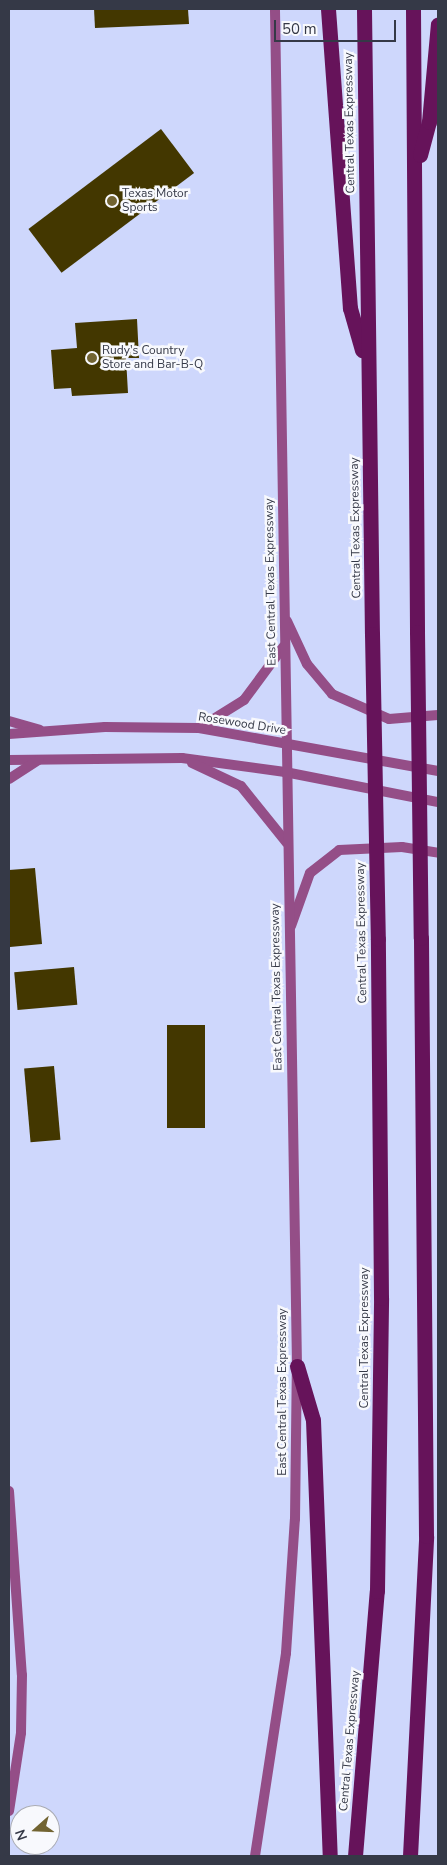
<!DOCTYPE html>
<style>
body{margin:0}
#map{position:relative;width:447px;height:1865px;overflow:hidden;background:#ced7fc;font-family:"Nunito Sans",sans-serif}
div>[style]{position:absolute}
.building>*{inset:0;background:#433700;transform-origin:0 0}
.secondary>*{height:10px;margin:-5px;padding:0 5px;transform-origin:5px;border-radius:5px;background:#944e87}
.motorway>*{height:15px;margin:-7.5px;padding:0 7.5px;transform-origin:7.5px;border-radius:7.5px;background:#66135a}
.motorway-bridge>*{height:15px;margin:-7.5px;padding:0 7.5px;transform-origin:7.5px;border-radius:7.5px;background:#66135a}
.dots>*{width:14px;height:14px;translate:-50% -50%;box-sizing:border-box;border:2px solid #f8f9fd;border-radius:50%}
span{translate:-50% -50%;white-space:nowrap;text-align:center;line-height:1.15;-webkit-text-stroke:5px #f8f9fd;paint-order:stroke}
.street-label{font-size:12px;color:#353947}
.poi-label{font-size:12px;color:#353947}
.left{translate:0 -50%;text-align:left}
.frame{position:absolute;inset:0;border:10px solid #353947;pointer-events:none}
.north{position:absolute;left:10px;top:1805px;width:50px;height:50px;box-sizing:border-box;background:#f8f9fd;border:1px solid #aaacb4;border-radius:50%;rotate:250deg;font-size:14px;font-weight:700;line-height:20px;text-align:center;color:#353947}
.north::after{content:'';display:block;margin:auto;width:18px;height:22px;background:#726432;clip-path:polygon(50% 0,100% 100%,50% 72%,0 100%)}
.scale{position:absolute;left:274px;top:20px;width:122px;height:22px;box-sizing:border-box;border:2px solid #353947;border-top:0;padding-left:6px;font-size:15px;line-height:18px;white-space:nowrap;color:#353947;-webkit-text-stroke:4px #f8f9fd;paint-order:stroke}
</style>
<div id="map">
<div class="building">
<div style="clip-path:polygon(94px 9px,188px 9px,189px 24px,95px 28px)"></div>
<div style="left:161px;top:129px;width:55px;height:166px;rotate:53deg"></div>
<div style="clip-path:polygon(137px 319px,139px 358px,126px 358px,128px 393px,72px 396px,71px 388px,54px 389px,51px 350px,77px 348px,75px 323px)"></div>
<div style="clip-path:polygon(35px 868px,42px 944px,10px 947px,9px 870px)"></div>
<div style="left:74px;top:967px;width:38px;height:60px;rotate:85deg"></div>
<div style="left:167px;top:1025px;width:38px;height:103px"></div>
<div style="left:54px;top:1066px;width:74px;height:30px;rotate:85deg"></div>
</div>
<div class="secondary">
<div style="left:287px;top:621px;width:47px;rotate:65.1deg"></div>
<div style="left:307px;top:664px;width:39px;rotate:50deg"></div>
<div style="left:332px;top:694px;width:62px;rotate:23.7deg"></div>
<div style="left:389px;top:719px;width:49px;rotate:-4.7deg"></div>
<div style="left:9px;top:721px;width:32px;rotate:16deg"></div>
<div style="left:199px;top:728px;width:53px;rotate:-31.9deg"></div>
<div style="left:244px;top:700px;width:67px;rotate:-53.5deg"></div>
<div style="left:9px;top:734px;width:96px;rotate:-4.2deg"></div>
<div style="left:105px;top:727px;width:94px;rotate:0.6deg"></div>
<div style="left:199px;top:728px;width:243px;rotate:10.2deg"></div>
<div style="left:9px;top:760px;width:173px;rotate:-0.7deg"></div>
<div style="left:182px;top:758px;width:104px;rotate:7.7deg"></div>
<div style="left:285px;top:772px;width:156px;rotate:11.1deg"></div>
<div style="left:192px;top:763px;width:54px;rotate:25.1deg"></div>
<div style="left:241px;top:786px;width:73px;rotate:51.1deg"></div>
<div style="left:9px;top:779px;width:35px;rotate:-33deg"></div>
<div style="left:291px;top:926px;width:56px;rotate:-70.3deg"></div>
<div style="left:310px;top:873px;width:37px;rotate:-38deg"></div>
<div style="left:339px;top:850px;width:63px;rotate:-2.7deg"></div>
<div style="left:402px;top:847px;width:36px;rotate:9deg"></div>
<div style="left:9px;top:1491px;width:184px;rotate:86deg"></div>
<div style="left:22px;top:1675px;width:58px;rotate:91deg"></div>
<div style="left:21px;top:1733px;width:79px;rotate:98.7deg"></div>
<div style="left:255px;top:1856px;width:205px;rotate:-81.3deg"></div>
<div style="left:286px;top:1653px;width:134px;rotate:-86.2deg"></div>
<div style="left:295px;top:1519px;width:153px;rotate:-89.3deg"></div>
<div style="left:297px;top:1366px;width:1357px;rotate:-90.93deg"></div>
</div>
<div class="motorway">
<div style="left:328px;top:9px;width:300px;rotate:85.8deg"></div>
<div style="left:350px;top:308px;width:44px;rotate:74.1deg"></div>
<div style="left:364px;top:9px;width:625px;rotate:89.27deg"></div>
<div style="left:413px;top:9px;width:623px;rotate:89.63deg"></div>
<div style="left:420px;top:155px;width:34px;rotate:-75deg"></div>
<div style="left:429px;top:122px;width:98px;rotate:-84.8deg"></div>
<div style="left:297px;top:1366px;width:56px;rotate:73.5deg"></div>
<div style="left:313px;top:1420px;width:436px;rotate:87.8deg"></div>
<div style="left:355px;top:1856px;width:266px;rotate:-85.3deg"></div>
<div style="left:377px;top:1591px;width:293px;rotate:-89.2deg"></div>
<div style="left:381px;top:1298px;width:359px;rotate:-90.5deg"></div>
<div style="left:410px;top:1856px;width:320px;rotate:-87.1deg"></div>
<div style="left:426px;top:1536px;width:598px;rotate:-90.48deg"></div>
</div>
<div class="motorway-bridge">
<div style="left:417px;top:632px;width:306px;rotate:89.3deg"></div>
<div style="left:372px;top:634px;width:305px;rotate:88.9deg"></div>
</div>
<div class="dots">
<div style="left:112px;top:201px;background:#726432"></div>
<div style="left:92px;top:358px;background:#726432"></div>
</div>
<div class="street-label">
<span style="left:350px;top:123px;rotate:-91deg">Central Texas Expressway</span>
<span style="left:356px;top:528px;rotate:-91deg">Central Texas Expressway</span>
<span style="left:271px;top:582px;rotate:-91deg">East Central Texas Expressway</span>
<span style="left:242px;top:724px;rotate:9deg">Rosewood Drive</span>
<span style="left:362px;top:933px;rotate:-91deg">Central Texas Expressway</span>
<span style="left:277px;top:987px;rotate:-91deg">East Central Texas Expressway</span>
<span style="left:365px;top:1338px;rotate:-90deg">Central Texas Expressway</span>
<span style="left:283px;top:1392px;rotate:-90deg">East Central Texas Expressway</span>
<span style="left:350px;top:1741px;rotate:-85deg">Central Texas Expressway</span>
</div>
<div class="poi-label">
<span class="left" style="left:122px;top:201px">Texas Motor<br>Sports</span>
<span class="left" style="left:102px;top:358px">Rudy's Country<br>Store and Bar-B-Q</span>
</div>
<div class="frame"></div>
<div class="north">N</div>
<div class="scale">50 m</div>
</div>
